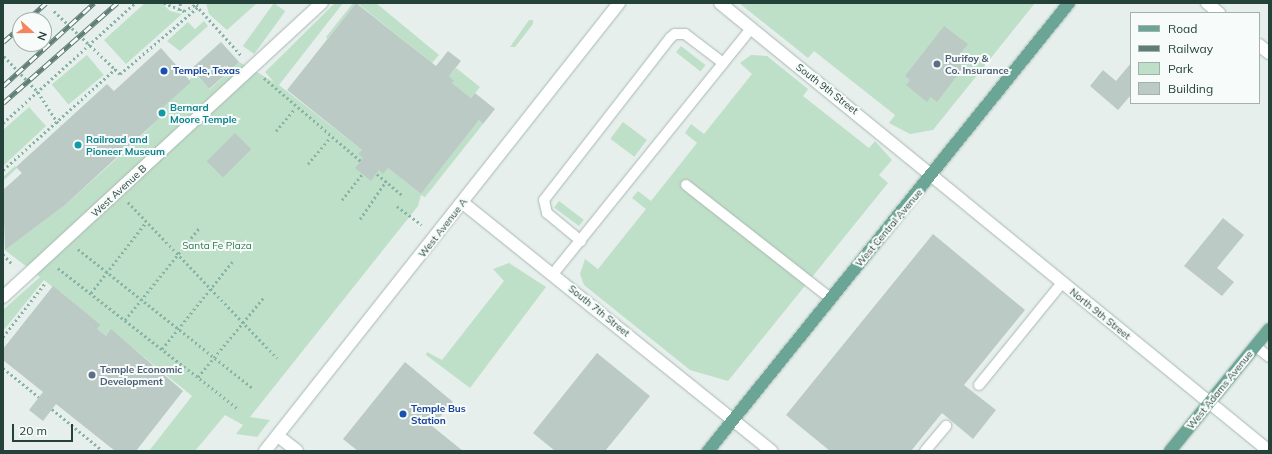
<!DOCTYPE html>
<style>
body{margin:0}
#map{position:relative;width:1272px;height:454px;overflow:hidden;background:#e6efeb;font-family:Mulish,sans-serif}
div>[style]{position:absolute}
.green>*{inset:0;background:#bfe0c8;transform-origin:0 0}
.building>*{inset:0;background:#bbcac4;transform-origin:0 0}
.path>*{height:2.5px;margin-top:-1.25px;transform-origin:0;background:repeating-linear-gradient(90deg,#86b3a5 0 2px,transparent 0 5px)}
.roads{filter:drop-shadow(0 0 1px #a8b8b2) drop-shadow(0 0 1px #a8b8b2)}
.service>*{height:10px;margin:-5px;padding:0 5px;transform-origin:5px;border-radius:5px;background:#fff}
.minor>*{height:12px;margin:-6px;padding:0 6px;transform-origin:6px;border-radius:6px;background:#fff}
.primary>*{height:12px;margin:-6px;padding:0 6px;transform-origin:6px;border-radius:6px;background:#6aa596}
.rail>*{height:4.5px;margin-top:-2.25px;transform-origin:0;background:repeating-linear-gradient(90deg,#f7fbf9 0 9px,#5f7d75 0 18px);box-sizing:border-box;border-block:1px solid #5f7d75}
.dots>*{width:11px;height:11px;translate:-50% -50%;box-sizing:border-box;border:2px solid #f7fbf9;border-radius:50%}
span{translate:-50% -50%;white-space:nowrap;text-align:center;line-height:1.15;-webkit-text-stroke:4px #f7fbf9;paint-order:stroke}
.service-label{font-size:10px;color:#4e5e75;font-weight:700}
.left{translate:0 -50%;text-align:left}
.transit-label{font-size:10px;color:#164399;font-weight:700}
.street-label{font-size:10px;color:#24423a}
.culture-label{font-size:10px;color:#0d838f;font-weight:700}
.park-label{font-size:10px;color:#2d7a4b}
.frame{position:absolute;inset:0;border:4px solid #24423a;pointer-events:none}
.legend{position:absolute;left:1130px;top:12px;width:130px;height:92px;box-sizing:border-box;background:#f7fbf9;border:1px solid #a3b1ad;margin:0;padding:5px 7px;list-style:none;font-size:12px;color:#24423a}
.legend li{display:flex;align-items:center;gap:8px;height:20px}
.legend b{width:20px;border:1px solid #a3b1ad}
.north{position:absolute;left:12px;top:12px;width:40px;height:40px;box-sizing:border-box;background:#f7fbf9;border:1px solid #a3b1ad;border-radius:50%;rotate:111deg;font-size:11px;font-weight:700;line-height:16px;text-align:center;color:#24423a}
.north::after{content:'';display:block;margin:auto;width:14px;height:18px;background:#f4845f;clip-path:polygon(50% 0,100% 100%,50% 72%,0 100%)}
.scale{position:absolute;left:12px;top:424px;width:61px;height:18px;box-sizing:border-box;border:2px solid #24423a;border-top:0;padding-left:5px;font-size:12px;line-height:14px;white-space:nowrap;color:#24423a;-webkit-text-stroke:3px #f7fbf9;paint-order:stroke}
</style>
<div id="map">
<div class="green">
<div style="clip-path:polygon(145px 3px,162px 3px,170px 11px,182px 14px,126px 64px,104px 40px)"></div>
<div style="clip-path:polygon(206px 3px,255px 3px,256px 4px,227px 30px,209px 14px)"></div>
<div style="left:274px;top:3px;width:14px;height:53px;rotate:36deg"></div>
<div style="clip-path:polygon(335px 3px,343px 3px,279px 85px,362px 150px,359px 154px,383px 173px,388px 168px,421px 194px,479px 120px,483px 124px,425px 197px,421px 195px,418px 206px,250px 417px,270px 420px,257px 437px,236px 434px,243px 425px,225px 415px,195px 451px,149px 451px,192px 396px,111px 330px,106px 336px,97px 329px,101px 325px,44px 280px,3px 331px,3px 310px,40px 277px,5px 250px,65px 205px,135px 142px,165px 112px,162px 108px,195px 74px,210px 89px,239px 62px,274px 82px,265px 72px)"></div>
<div style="clip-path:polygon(353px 3px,356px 3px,327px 39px,326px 37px)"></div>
<div style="clip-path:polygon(357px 3px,376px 3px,439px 55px,432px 63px)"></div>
<div style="clip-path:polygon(739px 3px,1035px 3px,933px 130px,910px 134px,889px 123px,895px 115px,814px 51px,808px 58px)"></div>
<div style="clip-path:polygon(529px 20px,533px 20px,533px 24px,515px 47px,510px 47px)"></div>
<div style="clip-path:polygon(204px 21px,208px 26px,180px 51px,167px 41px,188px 22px,195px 29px)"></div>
<div style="left:681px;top:46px;width:31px;height:8px;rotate:38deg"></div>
<div style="left:87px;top:55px;width:26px;height:46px;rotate:50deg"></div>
<div style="clip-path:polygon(751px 55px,767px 56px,808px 89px,803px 96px,869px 148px,875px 141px,892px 160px,879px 175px,888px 183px,728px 381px,690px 370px,584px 285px,580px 274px,585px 259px,598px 269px,646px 209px,632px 198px,638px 191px,651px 201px,697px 143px,685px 133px,691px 124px,704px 134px,752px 74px,740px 63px)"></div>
<div style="clip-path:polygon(456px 68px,480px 87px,471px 98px,452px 83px,449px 76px)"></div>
<div style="clip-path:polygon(29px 107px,46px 126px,3px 166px,3px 130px)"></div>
<div style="left:623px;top:122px;width:30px;height:21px;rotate:37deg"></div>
<div style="clip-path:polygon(15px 166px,17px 168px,3px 181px,3px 177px)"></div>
<div style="left:559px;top:201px;width:31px;height:8px;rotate:37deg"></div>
<div style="clip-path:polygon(509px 263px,546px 287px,470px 388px,426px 355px,427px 352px,442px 360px,504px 281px,493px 269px)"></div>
</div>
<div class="building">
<div style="clip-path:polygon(356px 3px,436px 66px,448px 51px,461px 61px,449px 76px,454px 81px,452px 83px,471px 98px,475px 93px,495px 109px,483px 124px,479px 120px,421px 194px,388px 168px,383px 174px,379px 170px,371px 181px,355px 168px,363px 158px,358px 154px,362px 150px,287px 90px)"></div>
<div style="clip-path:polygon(944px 26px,968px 44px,955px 60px,964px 67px,937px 102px,931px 97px,927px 102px,906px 85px,910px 80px,905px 76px)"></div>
<div style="left:221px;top:42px;width:27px;height:40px;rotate:48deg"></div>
<div style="clip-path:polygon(161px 48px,191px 82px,162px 108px,166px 112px,65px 205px,5px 250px,3px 190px,22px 173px,16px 167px,107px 84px,114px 91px)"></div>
<div style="clip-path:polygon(1131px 63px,1131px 95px,1118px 110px,1090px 86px,1103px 70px,1116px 81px)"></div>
<div style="left:235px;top:133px;width:23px;height:40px;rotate:45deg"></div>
<div style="clip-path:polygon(1223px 218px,1244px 235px,1217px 268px,1234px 282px,1222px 296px,1184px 266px)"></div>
<div style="clip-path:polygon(933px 234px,1025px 310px,964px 385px,996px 410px,973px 439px,942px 413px,911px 451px,830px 451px,786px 415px)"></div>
<div style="clip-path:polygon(53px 286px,101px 325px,97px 329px,106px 336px,111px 329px,183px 391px,136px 451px,115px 451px,56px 404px,43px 421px,29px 410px,43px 392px,3px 360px,3px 349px)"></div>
<div style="clip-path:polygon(597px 353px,650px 396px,605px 451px,555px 451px,533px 433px)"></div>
<div style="clip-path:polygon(405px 362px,453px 402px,432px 426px,463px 451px,358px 451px,343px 439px)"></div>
</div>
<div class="path">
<div style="left:164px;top:3px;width:22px;rotate:22deg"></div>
<div style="left:184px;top:11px;width:16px;rotate:-30deg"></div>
<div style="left:196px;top:5px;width:67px;rotate:48deg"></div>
<div style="left:54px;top:11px;width:84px;rotate:43.6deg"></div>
<div style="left:180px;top:11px;width:8px;rotate:-90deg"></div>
<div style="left:4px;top:56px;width:50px;rotate:46.6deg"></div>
<div style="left:38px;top:92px;width:40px;rotate:57.1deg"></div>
<div style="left:264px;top:78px;width:128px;rotate:40.6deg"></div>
<div style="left:3px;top:123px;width:178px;rotate:-42.3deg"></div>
<div style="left:276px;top:131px;width:30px;rotate:-50deg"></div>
<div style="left:308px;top:164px;width:35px;rotate:-50deg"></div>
<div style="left:3px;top:170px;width:151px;rotate:-42deg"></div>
<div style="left:115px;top:69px;width:7px;rotate:45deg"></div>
<div style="left:120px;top:74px;width:103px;rotate:-40.7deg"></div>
<div style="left:377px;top:174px;width:35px;rotate:40deg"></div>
<div style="left:342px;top:200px;width:33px;rotate:-52deg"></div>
<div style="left:128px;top:202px;width:216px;rotate:46.3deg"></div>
<div style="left:397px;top:206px;width:31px;rotate:37deg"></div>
<div style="left:360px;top:219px;width:46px;rotate:-55.6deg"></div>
<div style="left:78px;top:249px;width:223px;rotate:38.5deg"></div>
<div style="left:3px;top:254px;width:15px;rotate:48deg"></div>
<div style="left:58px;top:268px;width:227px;rotate:38deg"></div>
<div style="left:91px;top:293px;width:90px;rotate:-52.2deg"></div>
<div style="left:125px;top:320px;width:118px;rotate:-51.2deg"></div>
<div style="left:3px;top:337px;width:68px;rotate:-52.1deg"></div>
<div style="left:162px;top:349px;width:112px;rotate:-51.2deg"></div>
<div style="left:3px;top:368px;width:46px;rotate:38.9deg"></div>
<div style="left:198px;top:377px;width:104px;rotate:-50.5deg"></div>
<div style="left:52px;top:409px;width:66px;rotate:39.5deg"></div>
</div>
<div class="roads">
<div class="service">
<div style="left:686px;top:185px;width:183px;rotate:38.1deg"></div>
<div style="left:581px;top:241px;width:44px;rotate:-140.5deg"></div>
<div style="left:547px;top:213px;width:13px;rotate:-103deg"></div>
<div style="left:544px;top:200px;width:205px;rotate:-52.1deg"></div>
<div style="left:670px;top:38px;width:6px;rotate:-39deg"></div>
<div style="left:675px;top:34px;width:10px"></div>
<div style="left:685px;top:34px;width:48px;rotate:37.3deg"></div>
<div style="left:553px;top:274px;width:315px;rotate:-51.1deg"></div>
<div style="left:1255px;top:346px;width:18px;rotate:38deg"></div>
<div style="left:979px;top:385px;width:130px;rotate:-50.9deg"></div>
<div style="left:925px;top:451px;width:33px;rotate:-50deg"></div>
</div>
<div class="minor">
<div style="left:720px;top:3px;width:709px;rotate:39.22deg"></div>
<div style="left:1207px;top:3px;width:16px;rotate:40deg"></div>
<div style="left:1259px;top:45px;width:13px;rotate:39deg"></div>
<div style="left:463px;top:203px;width:396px;rotate:38.8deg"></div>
<div style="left:3px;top:297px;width:434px;rotate:-42.7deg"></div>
<div style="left:278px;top:436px;width:24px;rotate:38deg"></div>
<div style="left:265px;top:451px;width:571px;rotate:-51.68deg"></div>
</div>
<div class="primary">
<div style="left:708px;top:451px;width:575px;rotate:-51.14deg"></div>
<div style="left:1170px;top:451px;width:157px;rotate:-50.9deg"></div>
</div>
</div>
<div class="rail">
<div style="left:27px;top:20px;width:25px;rotate:-42deg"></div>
<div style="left:3px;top:42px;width:23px;rotate:-41deg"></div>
<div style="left:3px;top:86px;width:123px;rotate:-42.4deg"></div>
<div style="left:3px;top:103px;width:152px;rotate:-41.3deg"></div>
</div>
<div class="dots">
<div style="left:937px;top:64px;background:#5c6f8a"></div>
<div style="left:164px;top:71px;background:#1a4fb4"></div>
<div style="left:162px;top:113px;background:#0f9aa8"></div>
<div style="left:78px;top:145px;background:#0f9aa8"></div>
<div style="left:92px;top:375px;background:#5c6f8a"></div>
<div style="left:403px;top:414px;background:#1a4fb4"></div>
</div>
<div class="service-label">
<span class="left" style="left:945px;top:64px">Purifoy &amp;<br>Co. Insurance</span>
<span class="left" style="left:100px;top:375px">Temple Economic<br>Development</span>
</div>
<div class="transit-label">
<span class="left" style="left:173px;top:71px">Temple, Texas</span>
<span class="left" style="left:411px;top:414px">Temple Bus<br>Station</span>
</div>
<div class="street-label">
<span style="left:827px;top:89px;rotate:38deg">South 9th Street</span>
<span style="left:119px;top:191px;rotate:-43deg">West Avenue B</span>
<span style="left:443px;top:228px;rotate:-52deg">West Avenue A</span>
<span style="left:889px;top:228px;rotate:-50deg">West Central Avenue</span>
<span style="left:599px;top:311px;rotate:39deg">South 7th Street</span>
<span style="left:1100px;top:314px;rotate:39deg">North 9th Street</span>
<span style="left:1220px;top:390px;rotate:-51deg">West Adams Avenue</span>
</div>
<div class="culture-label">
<span class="left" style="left:170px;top:113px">Bernard<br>Moore Temple</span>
<span class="left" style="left:86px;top:145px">Railroad and<br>Pioneer Museum</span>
</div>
<div class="park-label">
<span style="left:217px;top:246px">Santa Fe Plaza</span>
</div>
<div class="frame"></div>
<ul class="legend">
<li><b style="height:5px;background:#6aa596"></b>Road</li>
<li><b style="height:5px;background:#5f7d75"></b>Railway</li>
<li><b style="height:11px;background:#bfe0c8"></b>Park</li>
<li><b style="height:11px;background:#bbcac4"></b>Building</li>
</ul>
<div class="north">N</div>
<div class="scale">20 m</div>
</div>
